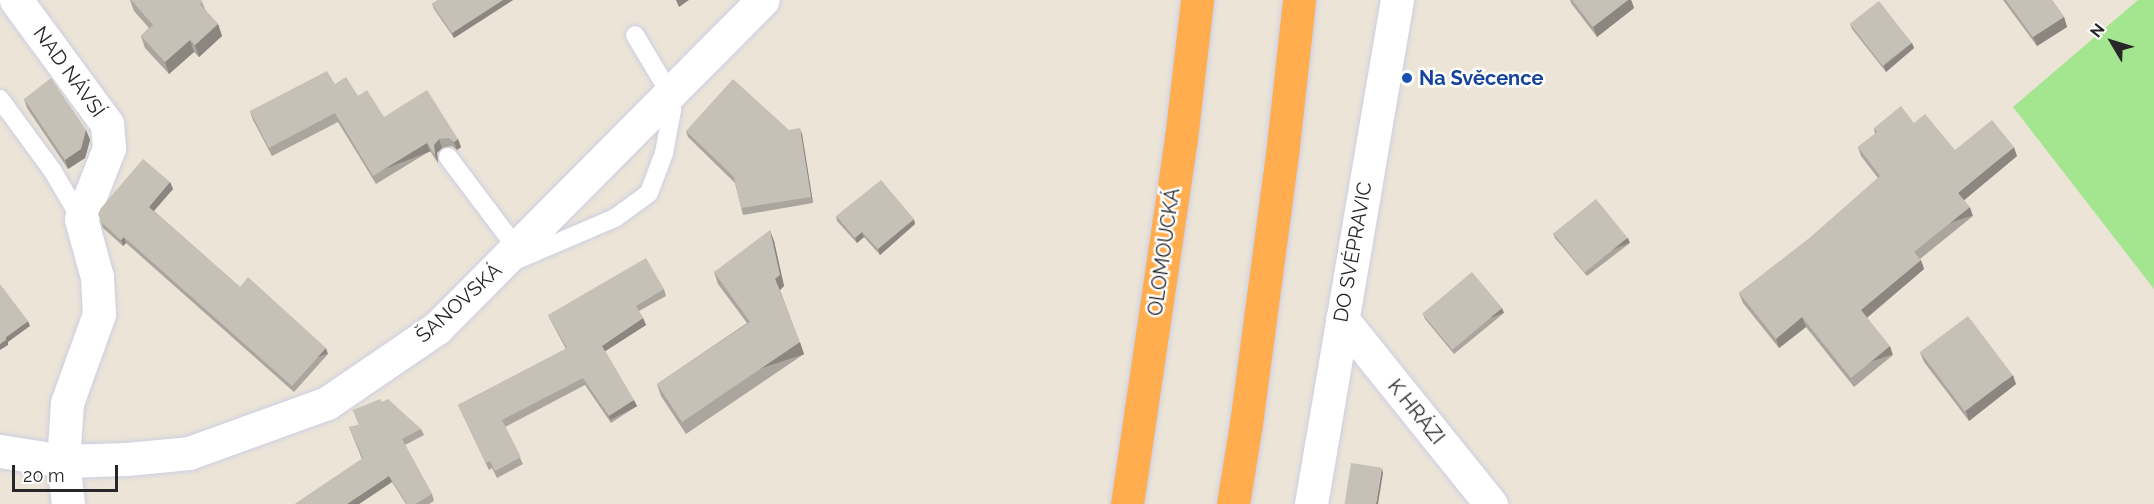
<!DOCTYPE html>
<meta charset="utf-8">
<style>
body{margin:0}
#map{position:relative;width:2154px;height:504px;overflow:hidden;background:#ebe4d7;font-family:Raleway,sans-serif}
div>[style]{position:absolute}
.green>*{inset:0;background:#a4e590}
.roads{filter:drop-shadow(0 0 2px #cdcee2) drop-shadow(0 0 2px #cdcee2)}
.lane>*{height:18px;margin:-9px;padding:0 9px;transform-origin:9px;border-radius:9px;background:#fff}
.street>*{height:33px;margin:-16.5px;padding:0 16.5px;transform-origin:16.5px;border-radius:16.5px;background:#fff}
.highway>*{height:33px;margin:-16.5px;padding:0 16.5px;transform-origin:16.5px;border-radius:16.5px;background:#ffad4e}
.wall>*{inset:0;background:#aaa69d}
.shaded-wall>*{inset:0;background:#8b8780;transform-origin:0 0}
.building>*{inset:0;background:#c6c1b7;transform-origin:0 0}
.dots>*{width:16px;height:16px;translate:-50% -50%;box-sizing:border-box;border:3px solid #fff;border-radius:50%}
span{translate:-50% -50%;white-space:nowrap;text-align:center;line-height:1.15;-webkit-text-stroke:5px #fff;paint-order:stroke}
.street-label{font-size:20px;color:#272727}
.transit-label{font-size:20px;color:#164399;font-weight:700}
.left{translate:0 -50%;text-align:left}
.north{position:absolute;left:2082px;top:12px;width:60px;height:60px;-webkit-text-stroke:4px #fff;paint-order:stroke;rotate:308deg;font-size:16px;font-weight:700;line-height:24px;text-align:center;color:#272727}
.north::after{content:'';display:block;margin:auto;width:21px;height:27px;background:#272727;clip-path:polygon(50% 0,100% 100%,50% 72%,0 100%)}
.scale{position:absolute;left:12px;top:465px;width:106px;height:27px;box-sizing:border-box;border:3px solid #272727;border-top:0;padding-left:8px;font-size:18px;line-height:21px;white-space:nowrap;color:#272727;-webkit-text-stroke:4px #fff;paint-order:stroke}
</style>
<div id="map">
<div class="green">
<div style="clip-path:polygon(2138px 0,2154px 0,2154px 289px,2013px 107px)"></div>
</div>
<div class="roads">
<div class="lane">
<div style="left:0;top:99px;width:88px;rotate:53.8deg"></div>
<div style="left:52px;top:170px;width:57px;rotate:59.4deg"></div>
<div style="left:448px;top:157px;width:116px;rotate:53deg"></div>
<div style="left:512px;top:262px;width:112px;rotate:-23.1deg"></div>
<div style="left:615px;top:218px;width:42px;rotate:-36.3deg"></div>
<div style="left:649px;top:193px;width:43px;rotate:-69.4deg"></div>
<div style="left:664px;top:153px;width:44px;rotate:-79.5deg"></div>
<div style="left:672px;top:110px;width:18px;rotate:-99deg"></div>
<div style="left:669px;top:92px;width:66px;rotate:-120.8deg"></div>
</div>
<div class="street">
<div style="left:16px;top:0;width:154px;rotate:53.7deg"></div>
<div style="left:107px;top:124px;width:24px;rotate:85deg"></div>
<div style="left:109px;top:148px;width:76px;rotate:111.5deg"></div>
<div style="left:81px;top:219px;width:60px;rotate:74.6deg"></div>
<div style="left:97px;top:277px;width:37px;rotate:87deg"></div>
<div style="left:99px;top:314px;width:95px;rotate:109.8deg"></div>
<div style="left:67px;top:403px;width:58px;rotate:93.9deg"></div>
<div style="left:63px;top:461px;width:43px;rotate:83.4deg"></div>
<div style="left:1342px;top:319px;width:238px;rotate:51.2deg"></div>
<div style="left:0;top:451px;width:64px;rotate:9deg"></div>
<div style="left:63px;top:461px;width:64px;rotate:-1.8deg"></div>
<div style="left:127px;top:459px;width:62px;rotate:-5.5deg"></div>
<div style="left:189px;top:453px;width:147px;rotate:-19.9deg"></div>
<div style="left:327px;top:403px;width:133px;rotate:-34.3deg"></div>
<div style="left:437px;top:328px;width:462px;rotate:-45.2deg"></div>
<div style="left:1311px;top:504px;width:511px;rotate:-80.32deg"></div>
</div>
<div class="highway">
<div style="left:1127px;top:504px;width:369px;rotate:-81.6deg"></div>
<div style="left:1181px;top:139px;width:140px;rotate:-83.4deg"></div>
<div style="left:1233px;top:504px;width:81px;rotate:-80.8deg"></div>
<div style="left:1246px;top:424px;width:280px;rotate:-82.4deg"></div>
<div style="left:1283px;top:146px;width:147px;rotate:-83.7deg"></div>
</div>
</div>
<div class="wall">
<div style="clip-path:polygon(130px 0,201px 0,206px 11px,218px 24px,222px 36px,199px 57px,194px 52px,169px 74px,145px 48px,141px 36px,149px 28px,134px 11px)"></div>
<div style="clip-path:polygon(438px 0,513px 0,454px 38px,434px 9px,432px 4px)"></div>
<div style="clip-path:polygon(1570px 0,1631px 0,1634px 8px,1597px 37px,1571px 3px)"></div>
<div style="clip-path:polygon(2003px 0,2052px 0,2064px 17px,2067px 27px,2037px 46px)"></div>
<div style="clip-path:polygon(1850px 24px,1912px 43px,1914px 48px,1886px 72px,1852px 29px)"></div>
<div style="clip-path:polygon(335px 84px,384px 117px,458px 139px,461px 147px,457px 150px,452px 146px,442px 148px,437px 153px,438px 163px,430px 151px,376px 184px,338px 122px,272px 156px,253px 120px,250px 111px)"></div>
<div style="clip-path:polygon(24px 99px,86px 130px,90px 140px,85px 158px,68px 169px,27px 108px)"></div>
<div style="clip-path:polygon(1914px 123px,1955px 150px,2017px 156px,1964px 200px,1973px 216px,1920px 259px,1924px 269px,1867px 318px,1893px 355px,1854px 387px,1806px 327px,1779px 348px,1743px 303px,1739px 293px,1811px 237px,1878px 178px,1861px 156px,1858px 147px,1875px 134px,1874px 128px)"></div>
<div style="clip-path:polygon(789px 130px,802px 134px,813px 203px,743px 215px,735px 183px,688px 137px,686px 131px)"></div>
<div style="clip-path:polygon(170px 182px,173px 189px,154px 211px,240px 287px,328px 354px,294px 392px,126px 243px,123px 246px,103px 228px,101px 222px)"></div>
<div style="clip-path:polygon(836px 216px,915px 224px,880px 255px,864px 237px,857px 243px,837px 221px)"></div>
<div style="clip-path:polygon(1553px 233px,1630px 243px,1587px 276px,1555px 238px)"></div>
<div style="clip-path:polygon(774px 241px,784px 286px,780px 290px,804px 354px,686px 434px,661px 396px,657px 384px,747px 323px,718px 284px,714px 272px)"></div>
<div style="clip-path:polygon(664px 289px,666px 296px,639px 311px,643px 318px,646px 325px,605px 351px,637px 406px,611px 423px,585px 385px,505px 427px,523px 464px,497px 478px,492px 468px,489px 470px,458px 405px,566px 349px,551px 321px,548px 315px)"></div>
<div style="clip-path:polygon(1504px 313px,1454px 354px,1425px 319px,1423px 314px)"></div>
<div style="clip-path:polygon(1920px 352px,2016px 384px,1969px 421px,1924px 362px)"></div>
<div style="clip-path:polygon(382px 402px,421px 429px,424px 435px,405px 445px,432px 494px,434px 501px,429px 504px,406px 504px,392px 482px,359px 504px,295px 504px,362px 459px,349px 427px,359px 425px,353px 410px)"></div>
</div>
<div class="shaded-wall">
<div style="clip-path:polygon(503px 0,513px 0,454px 38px,452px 33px)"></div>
<div style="clip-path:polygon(676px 0,689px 0,679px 7px)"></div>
<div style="clip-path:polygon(1628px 0,1631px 0,1634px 8px,1597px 37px,1593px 27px)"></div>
<div style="clip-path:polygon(2064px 17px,2067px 27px,2037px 46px,2033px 37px)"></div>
<div style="clip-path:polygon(218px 24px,222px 36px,199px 57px,195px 45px)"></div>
<div style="clip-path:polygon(190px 40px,194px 52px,169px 74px,165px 62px)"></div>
<div style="clip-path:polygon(1912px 43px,1914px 48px,1886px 72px,1884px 66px)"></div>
<div style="clip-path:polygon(800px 128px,802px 134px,813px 203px,811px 197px)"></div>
<div style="clip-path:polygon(86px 130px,90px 140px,85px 158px,68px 169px,65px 160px)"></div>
<div style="clip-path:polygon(439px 139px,442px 148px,437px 153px,438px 163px,435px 155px,434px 145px)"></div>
<div style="clip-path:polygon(458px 139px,461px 147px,457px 150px,454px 142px)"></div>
<div style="left:427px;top:143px;width:9px;height:63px;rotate:69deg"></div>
<div style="clip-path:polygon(2014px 147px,2017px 156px,1962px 202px,1958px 193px)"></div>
<div style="clip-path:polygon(170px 182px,173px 189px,152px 213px,149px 207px)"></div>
<div style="left:1970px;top:207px;width:9px;height:72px;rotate:72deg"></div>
<div style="clip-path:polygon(914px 219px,915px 224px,880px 255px,878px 249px)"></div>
<div style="clip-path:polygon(770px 230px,774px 241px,784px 286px,780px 290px,775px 279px)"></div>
<div style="clip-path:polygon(862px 232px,864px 237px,857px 243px,855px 238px)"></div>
<div style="clip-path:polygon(124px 237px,126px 243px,123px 246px,121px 240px)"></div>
<div style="left:1628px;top:238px;width:5px;height:54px;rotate:68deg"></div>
<div style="clip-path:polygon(1921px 260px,1924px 269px,1864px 320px,1861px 310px)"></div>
<div style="left:1502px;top:308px;width:5px;height:65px;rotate:68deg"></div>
<div style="clip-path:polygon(1802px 317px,1806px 327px,1779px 348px,1776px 339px)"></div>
<div style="clip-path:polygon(643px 318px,646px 325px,604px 352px,602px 346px)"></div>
<div style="clip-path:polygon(28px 321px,30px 326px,8px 342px,8px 345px,0 350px,0 344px,6px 337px)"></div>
<div style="left:800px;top:342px;width:13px;height:143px;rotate:72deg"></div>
<div style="left:1890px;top:346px;width:9px;height:50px;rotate:72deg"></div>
<div style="left:326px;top:348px;width:6px;height:51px;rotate:72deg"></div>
<div style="clip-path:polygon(2013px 375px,2016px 384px,1969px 421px,1966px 411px)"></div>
<div style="left:634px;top:400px;width:7px;height:30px;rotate:63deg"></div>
<div style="clip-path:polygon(1382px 468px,1383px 473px,1378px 504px,1376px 504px)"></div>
<div style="clip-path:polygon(389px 476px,392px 482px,359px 504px,347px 504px)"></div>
</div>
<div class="building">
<div style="clip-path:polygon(131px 0,201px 0,203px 2px,200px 4px,218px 24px,195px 45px,190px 40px,165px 62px,141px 36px,153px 25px)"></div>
<div style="clip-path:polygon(438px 0,503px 0,452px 33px,432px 4px)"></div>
<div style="clip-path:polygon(1572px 0,1628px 0,1593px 27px)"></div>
<div style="clip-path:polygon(2006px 0,2052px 0,2064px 17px,2033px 37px)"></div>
<div style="left:1879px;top:1px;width:53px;height:37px;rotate:52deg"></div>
<div style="clip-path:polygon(327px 71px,335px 84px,346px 77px,358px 96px,367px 90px,384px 117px,427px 90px,458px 139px,454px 142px,449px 138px,439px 139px,434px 145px,435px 155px,427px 143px,373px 176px,335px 113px,269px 148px,250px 111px)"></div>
<div style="clip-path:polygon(51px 78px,86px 130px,81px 149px,65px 160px,24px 99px)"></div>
<div style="clip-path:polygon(733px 79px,789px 130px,800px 128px,811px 197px,741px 208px,734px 177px,686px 131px)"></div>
<div style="clip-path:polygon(1901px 106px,1914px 123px,1925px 114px,1955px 150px,1992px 120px,2014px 147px,1958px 193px,1970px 207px,1914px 252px,1921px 260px,1861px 310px,1890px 346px,1851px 378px,1802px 317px,1776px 339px,1739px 293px,1811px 237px,1880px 176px,1858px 147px,1877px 132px,1874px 128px)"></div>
<div style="clip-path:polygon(143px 159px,170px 182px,149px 207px,240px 287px,248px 277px,326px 348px,292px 386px,124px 237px,121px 240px,101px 222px,98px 214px,101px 208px)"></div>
<div style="clip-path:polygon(881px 180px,914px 219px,878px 249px,862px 232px,855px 238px,836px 216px)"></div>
<div style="left:1596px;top:199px;width:50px;height:55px;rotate:51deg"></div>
<div style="clip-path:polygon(770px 230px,780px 275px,775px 279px,800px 342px,682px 422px,657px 384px,750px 322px,714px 272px)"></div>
<div style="clip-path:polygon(646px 258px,664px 289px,636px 306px,643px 318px,602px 346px,634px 400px,609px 416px,583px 378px,502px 420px,521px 457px,495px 471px,490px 461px,486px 463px,458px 405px,567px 348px,548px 315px)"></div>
<div style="left:1472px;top:272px;width:47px;height:65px;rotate:50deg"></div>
<div style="clip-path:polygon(0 284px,28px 321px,6px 337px,6px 340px,0 344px)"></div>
<div style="left:1968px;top:316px;width:74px;height:60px;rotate:53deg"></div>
<div style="clip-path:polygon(380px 399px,382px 402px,388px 399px,421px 429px,402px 439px,432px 494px,415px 504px,407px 504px,389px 476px,347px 504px,295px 504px,363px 458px,349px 427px,359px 425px,353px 410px)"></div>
<div style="left:1351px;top:463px;width:31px;height:42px;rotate:9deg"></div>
</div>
<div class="dots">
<div style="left:1407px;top:78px;background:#1a4fb4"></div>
</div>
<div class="street-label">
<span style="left:69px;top:72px;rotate:54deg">NAD NÁVSÍ</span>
<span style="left:1164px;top:252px;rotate:-82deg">OLOMOUCKÁ</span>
<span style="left:1353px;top:252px;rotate:-80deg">DO SVÉPRAVIC</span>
<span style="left:459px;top:303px;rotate:-42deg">ŠANOVSKÁ</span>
<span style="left:1416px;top:412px;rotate:51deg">K HRÁZI</span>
</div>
<div class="transit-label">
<span class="left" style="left:1419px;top:78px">Na Svěcence</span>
</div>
<div class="north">N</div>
<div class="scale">20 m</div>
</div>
